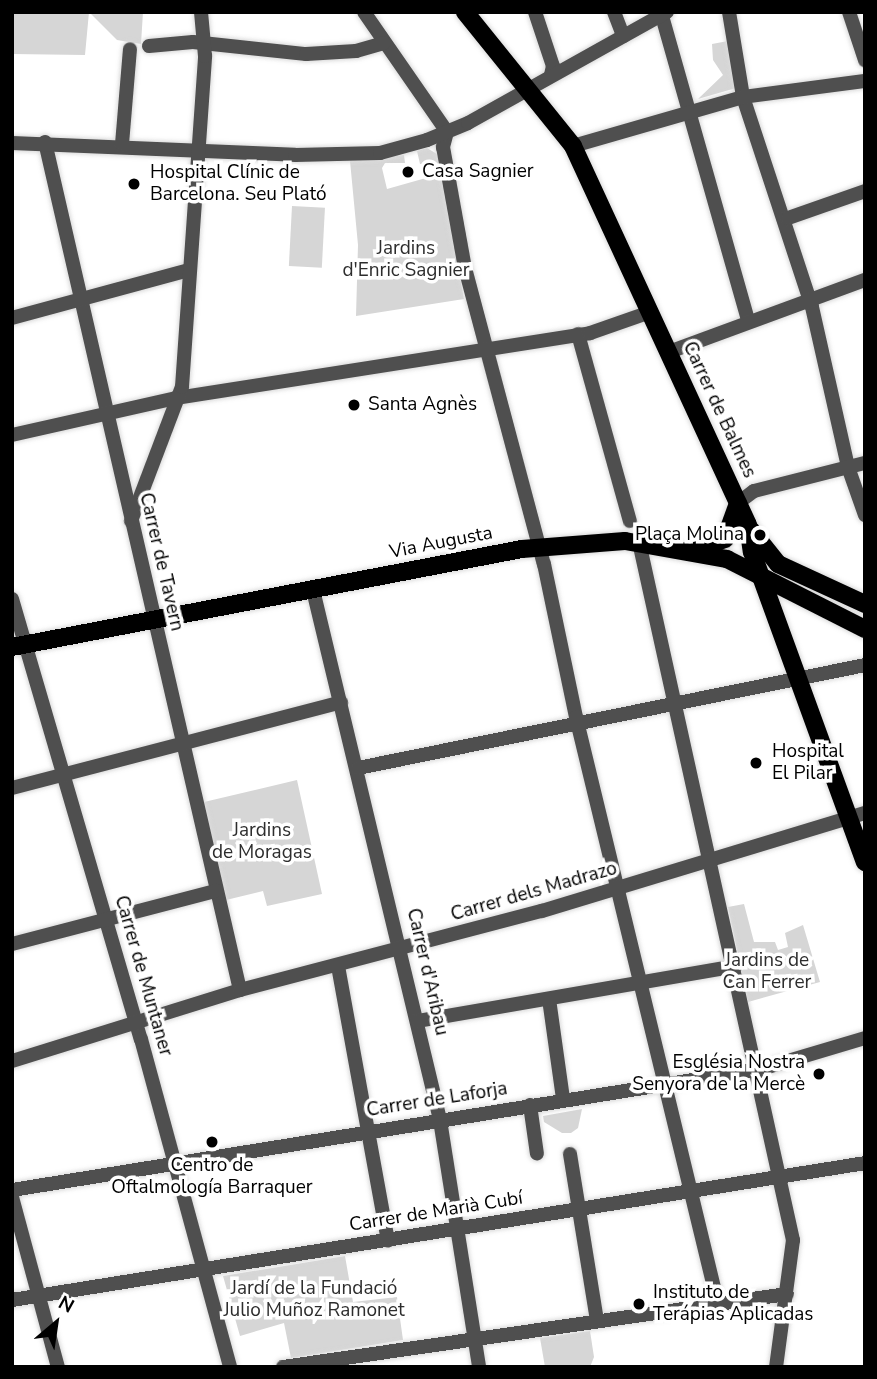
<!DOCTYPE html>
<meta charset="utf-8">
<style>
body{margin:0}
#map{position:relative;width:877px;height:1379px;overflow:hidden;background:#fff;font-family:"Nunito Sans",sans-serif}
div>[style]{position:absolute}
.green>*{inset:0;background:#d6d6d6;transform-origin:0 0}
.roads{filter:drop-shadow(0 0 2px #dbdbdb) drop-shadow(0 0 2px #dbdbdb)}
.minor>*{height:14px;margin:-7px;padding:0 7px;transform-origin:7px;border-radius:7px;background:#4f4f4f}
.major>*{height:18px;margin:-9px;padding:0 9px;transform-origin:9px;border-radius:9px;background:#000}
.dots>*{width:19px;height:19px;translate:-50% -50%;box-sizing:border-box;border:4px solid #fff;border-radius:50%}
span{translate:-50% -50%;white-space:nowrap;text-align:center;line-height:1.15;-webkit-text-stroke:7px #fff;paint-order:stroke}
.poi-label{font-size:19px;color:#000}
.left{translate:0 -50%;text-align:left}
.right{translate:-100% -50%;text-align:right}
.park-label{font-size:19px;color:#2d2d2d}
.street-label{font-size:19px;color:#000}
.frame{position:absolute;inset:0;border:14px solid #000;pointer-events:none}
.north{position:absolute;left:21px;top:1288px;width:70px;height:70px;-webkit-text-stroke:5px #fff;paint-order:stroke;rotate:29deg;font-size:19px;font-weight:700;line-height:28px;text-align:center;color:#000}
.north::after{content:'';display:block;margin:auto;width:24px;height:32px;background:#000;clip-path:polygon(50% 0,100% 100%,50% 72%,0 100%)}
</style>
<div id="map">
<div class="green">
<div style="clip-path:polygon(12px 12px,143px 12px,141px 44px,117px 40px,89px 12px,85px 55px,12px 54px)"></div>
<div style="clip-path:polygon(728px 41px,736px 88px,698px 99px,723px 75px,713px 60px,712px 44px)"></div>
<div style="clip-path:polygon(427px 148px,437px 154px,464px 299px,356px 316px,358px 245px,350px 161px,404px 155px,405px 163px,385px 163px,382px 168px,387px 189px,433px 176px,434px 165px,420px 164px,417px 151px)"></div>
<div style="left:292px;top:206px;width:33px;height:60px;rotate:3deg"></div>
<div style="clip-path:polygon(297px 780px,322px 894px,267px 906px,263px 891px,226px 900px,204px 802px)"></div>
<div style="clip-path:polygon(744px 904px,754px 942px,775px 942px,778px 950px,788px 947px,785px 933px,803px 925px,820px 982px,748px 1002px,728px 907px)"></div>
<div style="clip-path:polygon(582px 1109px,578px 1128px,571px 1133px,562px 1133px,544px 1122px,543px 1116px)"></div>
<div style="clip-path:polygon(345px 1256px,353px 1302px,397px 1297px,403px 1340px,291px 1358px,284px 1323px,240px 1336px,223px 1276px)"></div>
<div style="clip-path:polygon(590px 1331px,594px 1357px,590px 1367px,545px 1367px,540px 1338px)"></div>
</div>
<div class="roads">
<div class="minor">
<div style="left:364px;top:12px;width:146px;rotate:55.3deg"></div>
<div style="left:447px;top:132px;width:16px;rotate:105deg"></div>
<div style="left:443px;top:147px;width:123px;rotate:79.7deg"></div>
<div style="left:465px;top:268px;width:306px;rotate:75.1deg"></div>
<div style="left:544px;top:564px;width:156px;rotate:78.2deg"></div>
<div style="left:576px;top:717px;width:604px;rotate:76.4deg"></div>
<div style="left:535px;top:12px;width:57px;rotate:71.6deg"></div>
<div style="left:553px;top:66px;width:9px;rotate:103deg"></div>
<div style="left:614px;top:12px;width:26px;rotate:69deg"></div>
<div style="left:729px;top:12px;width:86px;rotate:80.6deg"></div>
<div style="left:743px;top:97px;width:221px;rotate:71.8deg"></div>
<div style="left:812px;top:307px;width:164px;rotate:77.3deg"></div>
<div style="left:848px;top:467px;width:51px;rotate:70.5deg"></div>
<div style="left:849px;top:12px;width:51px;rotate:71.6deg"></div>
<div style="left:662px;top:16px;width:316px;rotate:74.2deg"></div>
<div style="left:149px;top:46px;width:44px;rotate:-5.2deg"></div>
<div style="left:193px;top:42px;width:114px;rotate:6.1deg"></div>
<div style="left:306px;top:54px;width:50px;rotate:-3.4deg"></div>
<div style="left:356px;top:51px;width:29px;rotate:-16deg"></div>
<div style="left:45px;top:142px;width:870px;rotate:77.05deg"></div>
<div style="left:12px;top:143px;width:283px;rotate:2.4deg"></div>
<div style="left:295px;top:155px;width:85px;rotate:-1.3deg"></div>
<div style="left:380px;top:153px;width:49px;rotate:-15.5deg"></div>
<div style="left:427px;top:140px;width:44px;rotate:-22.5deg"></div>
<div style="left:468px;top:123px;width:228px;rotate:-29.2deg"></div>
<div style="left:122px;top:144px;width:95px;rotate:-85.2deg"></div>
<div style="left:573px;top:146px;width:177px;rotate:-16.1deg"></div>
<div style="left:743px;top:97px;width:123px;rotate:-7.5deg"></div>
<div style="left:788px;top:218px;width:82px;rotate:-19.3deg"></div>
<div style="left:12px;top:318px;width:183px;rotate:-15.2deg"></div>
<div style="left:578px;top:334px;width:194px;rotate:74.5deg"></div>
<div style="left:669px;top:352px;width:209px;rotate:-20.2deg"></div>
<div style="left:12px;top:435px;width:168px;rotate:-12.7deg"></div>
<div style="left:176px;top:398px;width:419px;rotate:-8.9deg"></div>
<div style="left:590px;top:333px;width:64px;rotate:-19.3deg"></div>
<div style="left:738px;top:503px;width:20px;rotate:-37deg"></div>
<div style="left:754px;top:491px;width:114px;rotate:-14.2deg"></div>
<div style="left:131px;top:521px;width:143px;rotate:-69.2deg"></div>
<div style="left:182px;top:387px;width:332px;rotate:-86deg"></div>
<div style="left:205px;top:56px;width:44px;rotate:-95.2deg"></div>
<div style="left:639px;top:542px;width:715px;rotate:77.56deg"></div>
<div style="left:793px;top:1240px;width:128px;rotate:97.6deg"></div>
<div style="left:313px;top:590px;width:545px;rotate:76.52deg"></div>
<div style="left:440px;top:1120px;width:250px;rotate:81deg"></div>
<div style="left:12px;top:599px;width:459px;rotate:73.7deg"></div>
<div style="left:141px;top:1039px;width:340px;rotate:74.8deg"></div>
<div style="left:358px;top:768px;width:517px;rotate:-11.48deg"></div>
<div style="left:12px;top:788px;width:340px;rotate:-14.6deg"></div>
<div style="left:12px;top:944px;width:211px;rotate:-14.6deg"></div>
<div style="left:338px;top:966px;width:279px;rotate:79.7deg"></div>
<div style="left:549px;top:999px;width:101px;rotate:82deg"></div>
<div style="left:418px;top:1021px;width:322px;rotate:-9.8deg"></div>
<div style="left:12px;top:1061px;width:239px;rotate:-17.3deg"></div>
<div style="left:240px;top:990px;width:312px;rotate:-14.7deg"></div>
<div style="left:542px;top:911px;width:338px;rotate:-16.9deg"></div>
<div style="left:530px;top:1105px;width:49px;rotate:81.9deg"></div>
<div style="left:570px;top:1154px;width:169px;rotate:80.8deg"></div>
<div style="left:12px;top:1190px;width:759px;rotate:-9.18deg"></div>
<div style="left:761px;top:1069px;width:109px;rotate:-16.6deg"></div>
<div style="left:12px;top:1197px;width:176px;rotate:74.9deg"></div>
<div style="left:12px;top:1300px;width:864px;rotate:-9.12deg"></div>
<div style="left:283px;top:1367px;width:509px;rotate:-8.24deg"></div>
</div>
<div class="major">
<div style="left:465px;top:12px;width:172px;rotate:51.1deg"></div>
<div style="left:573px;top:146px;width:417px;rotate:65.2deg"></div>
<div style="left:748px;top:525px;width:27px;rotate:82deg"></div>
<div style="left:752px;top:552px;width:330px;rotate:70deg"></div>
<div style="left:751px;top:530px;width:43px;rotate:51.5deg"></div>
<div style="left:778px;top:564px;width:96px;rotate:24.7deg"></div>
<div style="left:695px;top:551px;width:32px;rotate:-22deg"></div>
<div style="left:725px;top:539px;width:38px;rotate:-70deg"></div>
<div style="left:12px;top:647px;width:519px;rotate:-10.88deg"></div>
<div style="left:522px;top:549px;width:103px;rotate:-4.4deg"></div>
<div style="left:625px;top:541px;width:104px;rotate:10deg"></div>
<div style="left:727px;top:559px;width:155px;rotate:26.9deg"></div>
</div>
</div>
<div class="dots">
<div style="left:408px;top:172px;background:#000"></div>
<div style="left:134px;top:184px;background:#000"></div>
<div style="left:354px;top:405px;background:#000"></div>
<div style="left:760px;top:535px;background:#000"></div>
<div style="left:756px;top:763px;background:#000"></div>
<div style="left:819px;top:1074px;background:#000"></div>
<div style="left:212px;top:1142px;background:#000"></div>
<div style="left:639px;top:1304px;background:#000"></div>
</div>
<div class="poi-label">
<span class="left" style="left:422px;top:172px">Casa Sagnier</span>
<span class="left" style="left:150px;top:184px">Hospital Clínic de<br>Barcelona. Seu Plató</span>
<span class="left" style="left:368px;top:405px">Santa Agnès</span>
<span class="right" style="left:744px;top:535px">Plaça Molina</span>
<span class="left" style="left:772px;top:763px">Hospital<br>El Pilar</span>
<span class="right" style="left:805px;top:1074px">Església Nostra<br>Senyora de la Mercè</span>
<span style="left:212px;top:1177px">Centro de<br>Oftalmología Barraquer</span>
<span class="left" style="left:653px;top:1304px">Instituto de<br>Terápias Aplicadas</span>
</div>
<div class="park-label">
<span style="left:406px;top:260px">Jardins<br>d'Enric Sagnier</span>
<span style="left:262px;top:842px">Jardins<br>de Moragas</span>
<span style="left:767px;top:972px">Jardins de<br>Can Ferrer</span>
<span style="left:314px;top:1300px">Jardí de la Fundació<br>Julio Muñoz Ramonet</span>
</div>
<div class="street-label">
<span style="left:719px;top:410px;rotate:65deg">Carrer de Balmes</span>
<span style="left:441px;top:543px;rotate:-11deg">Via Augusta</span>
<span style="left:161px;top:562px;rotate:77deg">Carrer de Tavern</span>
<span style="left:534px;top:892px;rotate:-16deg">Carrer dels Madrazo</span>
<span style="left:427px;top:972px;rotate:77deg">Carrer d'Aribau</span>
<span style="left:143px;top:976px;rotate:74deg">Carrer de Muntaner</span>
<span style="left:437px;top:1100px;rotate:-9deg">Carrer de Laforja</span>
<span style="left:436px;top:1212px;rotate:-9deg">Carrer de Marià Cubí</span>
</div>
<div class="frame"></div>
<div class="north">N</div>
</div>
